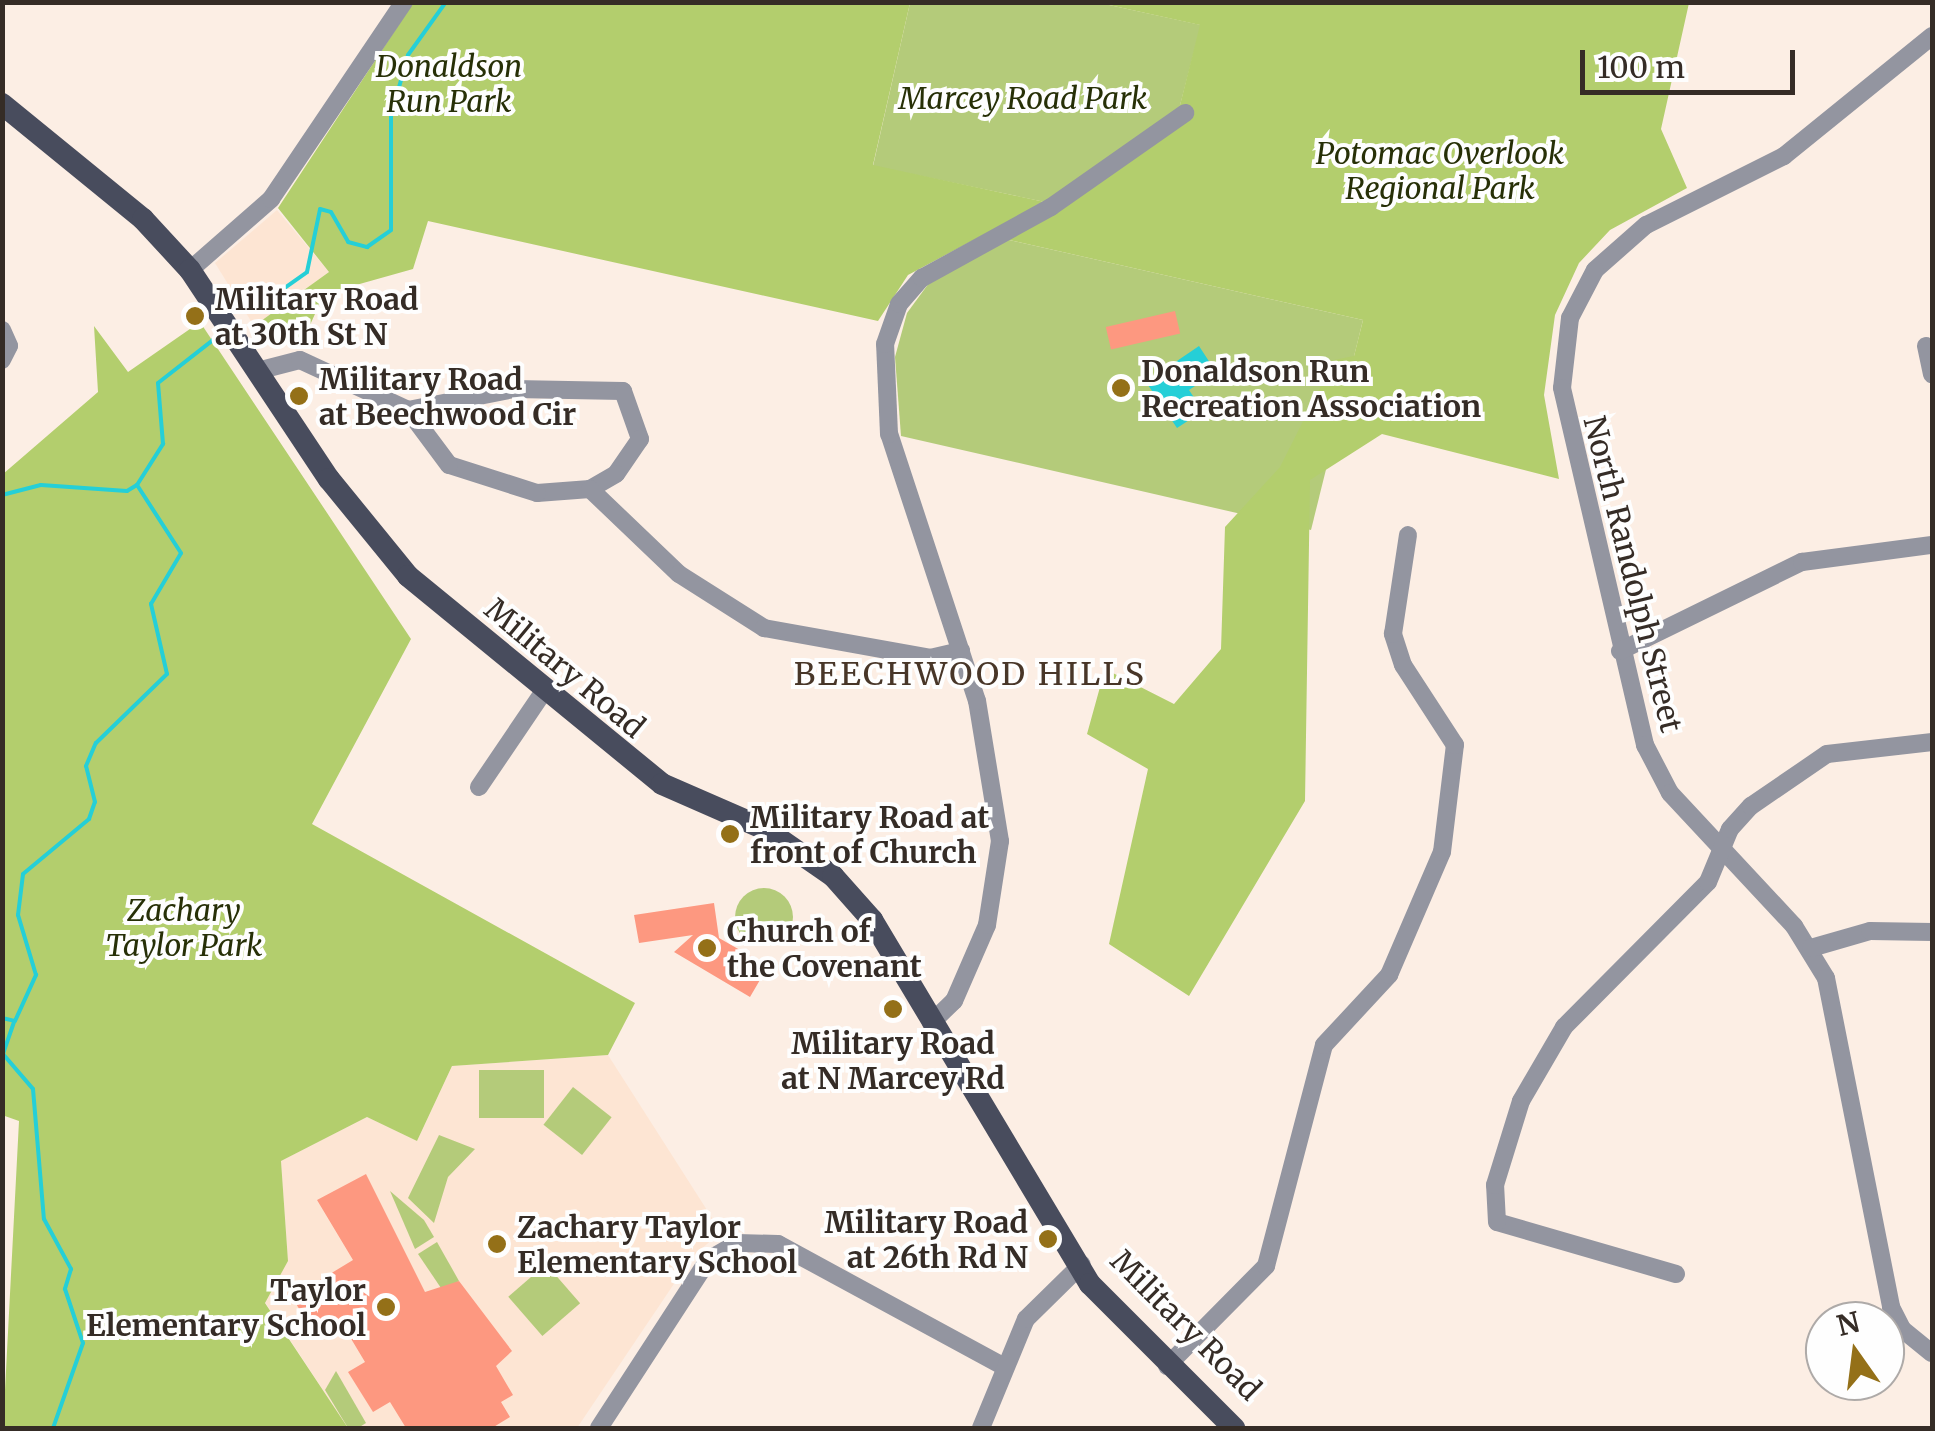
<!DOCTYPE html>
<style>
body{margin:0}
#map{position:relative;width:1935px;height:1431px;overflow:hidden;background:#fceee4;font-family:Merriweather,serif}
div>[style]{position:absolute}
.built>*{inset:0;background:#fde5d3}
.green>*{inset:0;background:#b4cb7a;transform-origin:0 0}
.round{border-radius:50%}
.forest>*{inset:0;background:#b3ce6d}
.water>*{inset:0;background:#25cfd7}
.stream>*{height:4px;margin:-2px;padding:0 2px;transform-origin:2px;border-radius:2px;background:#25cfd7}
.building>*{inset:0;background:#fd9880;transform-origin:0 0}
.minor>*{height:18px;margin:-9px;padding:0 9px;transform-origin:9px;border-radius:9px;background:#9395a0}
.major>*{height:22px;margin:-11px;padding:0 11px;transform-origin:11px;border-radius:11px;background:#484c5d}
.dots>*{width:28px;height:28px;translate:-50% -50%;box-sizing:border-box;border:5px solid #fefefe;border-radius:50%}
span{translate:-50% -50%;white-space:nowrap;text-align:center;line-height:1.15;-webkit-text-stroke:8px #fefefe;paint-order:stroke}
.park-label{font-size:30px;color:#273007;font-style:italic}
.poi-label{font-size:30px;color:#352c26;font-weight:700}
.left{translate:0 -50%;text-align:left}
.right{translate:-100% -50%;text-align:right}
.street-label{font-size:30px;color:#352c26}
.neighbourhood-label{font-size:32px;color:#483628;letter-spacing:2.5px}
.frame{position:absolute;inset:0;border:5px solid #352c26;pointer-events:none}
.north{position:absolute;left:1805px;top:1301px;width:100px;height:100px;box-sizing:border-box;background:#fefefe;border:2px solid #aeaaa8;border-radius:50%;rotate:346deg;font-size:28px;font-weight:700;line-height:40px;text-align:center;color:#352c26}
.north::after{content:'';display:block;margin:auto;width:35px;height:45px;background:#947018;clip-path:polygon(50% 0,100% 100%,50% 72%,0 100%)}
.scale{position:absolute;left:1580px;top:50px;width:215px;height:45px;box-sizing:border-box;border:5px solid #352c26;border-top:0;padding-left:12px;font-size:30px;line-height:35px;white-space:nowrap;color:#352c26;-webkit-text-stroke:8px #fefefe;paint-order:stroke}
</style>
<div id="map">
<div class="built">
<div style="clip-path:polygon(277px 210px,329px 272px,254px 326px,215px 263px)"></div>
<div style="clip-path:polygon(608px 1055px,721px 1232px,692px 1257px,577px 1428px,348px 1428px,265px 1302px,288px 1261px,281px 1161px,367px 1117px,417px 1141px,452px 1066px)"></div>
</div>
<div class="green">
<div style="clip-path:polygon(910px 3px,1100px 3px,1201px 25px,1178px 113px,1045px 202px,873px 166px)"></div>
<div style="clip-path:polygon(1005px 239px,1363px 320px,1311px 530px,901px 436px,895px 357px,907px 313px,929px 283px)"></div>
<div class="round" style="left:735px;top:888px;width:58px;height:58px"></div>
<div style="left:479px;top:1070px;width:65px;height:48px"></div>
<div style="left:573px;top:1087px;width:49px;height:48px;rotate:38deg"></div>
<div style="clip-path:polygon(439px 1135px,475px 1149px,448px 1177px,434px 1223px,408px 1198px)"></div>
<div style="clip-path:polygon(390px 1191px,424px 1220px,434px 1237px,415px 1249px)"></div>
<div style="clip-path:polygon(437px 1242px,459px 1281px,443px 1291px,418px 1254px)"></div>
<div style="left:546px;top:1264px;width:52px;height:50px;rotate:49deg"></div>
<div style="clip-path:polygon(336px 1371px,366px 1423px,358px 1428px,348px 1428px,325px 1390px)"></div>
</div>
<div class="forest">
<div style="clip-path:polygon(413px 3px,910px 3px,873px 165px,1045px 202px,908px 275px,878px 321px,428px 221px,413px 269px,324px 294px,301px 345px,259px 332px,254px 326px,329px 272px,278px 208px)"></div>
<div style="clip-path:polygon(1100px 3px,1689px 3px,1661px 129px,1687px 188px,1610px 230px,1579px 263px,1555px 315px,1544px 395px,1559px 479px,1382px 434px,1310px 480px,1305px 801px,1189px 996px,1109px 944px,1148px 769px,1087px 734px,1105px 669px,1174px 704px,1221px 649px,1225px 527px,1280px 467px,1334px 360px,1354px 356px,1363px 320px,1005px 239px,1178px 113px,1200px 25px)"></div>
<div style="clip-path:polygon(200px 322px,411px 639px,312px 824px,635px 1003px,608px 1055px,452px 1066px,417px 1141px,367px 1117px,281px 1161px,288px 1261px,265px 1303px,348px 1428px,3px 1428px,19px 1121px,2px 1115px,3px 474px,98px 392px,94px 326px,128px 372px)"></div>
</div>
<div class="water">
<div style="clip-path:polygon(1199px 346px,1216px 372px,1189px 390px,1203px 411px,1177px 428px,1146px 382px)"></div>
</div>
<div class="stream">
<div style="left:252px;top:311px;width:67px;rotate:-35.3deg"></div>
<div style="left:307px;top:272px;width:64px;rotate:-78.3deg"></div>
<div style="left:320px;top:209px;width:11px;rotate:15deg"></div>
<div style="left:331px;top:212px;width:34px;rotate:60deg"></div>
<div style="left:348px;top:242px;width:20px;rotate:15deg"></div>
<div style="left:367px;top:247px;width:29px;rotate:-35deg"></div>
<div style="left:391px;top:230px;width:114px;rotate:-90deg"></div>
<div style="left:391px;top:116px;width:63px;rotate:-74.4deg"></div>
<div style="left:408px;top:55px;width:65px;rotate:-54.4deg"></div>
<div style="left:2px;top:495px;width:40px;rotate:-14.4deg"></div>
<div style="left:41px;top:485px;width:86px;rotate:4deg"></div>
<div style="left:127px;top:491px;width:12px;rotate:-31deg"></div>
<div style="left:137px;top:485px;width:49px;rotate:-57.6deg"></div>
<div style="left:163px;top:444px;width:61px;rotate:-94.7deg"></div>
<div style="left:158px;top:383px;width:70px;rotate:-38deg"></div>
<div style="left:2px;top:1018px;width:13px;rotate:13deg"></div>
<div style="left:15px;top:1021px;width:51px;rotate:-65.5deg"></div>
<div style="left:36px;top:975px;width:63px;rotate:-106.7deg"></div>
<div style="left:18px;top:915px;width:41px;rotate:-83deg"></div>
<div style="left:23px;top:874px;width:86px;rotate:-39.8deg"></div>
<div style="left:89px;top:819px;width:18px;rotate:-71deg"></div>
<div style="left:95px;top:802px;width:37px;rotate:-104deg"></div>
<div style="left:86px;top:766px;width:25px;rotate:-67deg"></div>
<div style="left:96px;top:743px;width:99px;rotate:-44.2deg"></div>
<div style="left:167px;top:674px;width:72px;rotate:-102.9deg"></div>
<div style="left:151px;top:604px;width:59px;rotate:-59.5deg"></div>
<div style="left:181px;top:553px;width:81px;rotate:-122.9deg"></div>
<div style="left:14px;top:1022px;width:34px;rotate:109deg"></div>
<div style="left:3px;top:1054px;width:46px;rotate:49.4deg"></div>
<div style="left:33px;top:1089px;width:130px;rotate:85.2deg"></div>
<div style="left:44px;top:1219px;width:57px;rotate:61.6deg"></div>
<div style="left:71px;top:1269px;width:21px;rotate:107deg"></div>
<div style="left:65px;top:1289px;width:57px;rotate:71.6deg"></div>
<div style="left:83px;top:1343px;width:90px;rotate:109.4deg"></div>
</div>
<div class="building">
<div style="left:1175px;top:311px;width:23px;height:71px;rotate:77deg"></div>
<div style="clip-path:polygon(714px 903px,719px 938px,768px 966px,750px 997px,674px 952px,693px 935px,639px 943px,634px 915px)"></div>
<div style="clip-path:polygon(366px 1174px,425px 1292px,459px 1281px,512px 1351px,496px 1366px,513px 1395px,501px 1402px,510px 1417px,492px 1428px,406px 1428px,390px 1402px,373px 1412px,348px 1372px,365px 1362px,341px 1322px,316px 1337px,292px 1297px,353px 1260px,317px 1200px)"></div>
</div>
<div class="minor">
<div style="left:1932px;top:36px;width:191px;rotate:141deg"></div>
<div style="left:1784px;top:156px;width:154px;rotate:153.4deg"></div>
<div style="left:1646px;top:225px;width:68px;rotate:138.6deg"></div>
<div style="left:1595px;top:270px;width:54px;rotate:117.5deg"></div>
<div style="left:1570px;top:318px;width:70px;rotate:96.5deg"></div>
<div style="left:1562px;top:388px;width:367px;rotate:76.9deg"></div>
<div style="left:1645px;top:745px;width:54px;rotate:62.5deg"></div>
<div style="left:1670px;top:793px;width:182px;rotate:47deg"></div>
<div style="left:1794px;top:926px;width:61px;rotate:58.4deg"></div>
<div style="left:1826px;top:978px;width:335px;rotate:78.8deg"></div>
<div style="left:1891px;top:1307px;width:25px;rotate:63deg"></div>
<div style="left:1902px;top:1329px;width:38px;rotate:39deg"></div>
<div style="left:190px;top:270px;width:108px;rotate:-41.2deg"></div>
<div style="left:271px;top:199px;width:238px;rotate:-56deg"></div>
<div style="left:2px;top:330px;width:17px;rotate:66deg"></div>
<div style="left:9px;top:346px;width:16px;rotate:117deg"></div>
<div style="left:1926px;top:346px;width:29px;rotate:78deg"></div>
<div style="left:261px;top:370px;width:40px;rotate:-14.4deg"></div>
<div style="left:300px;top:360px;width:119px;rotate:24.8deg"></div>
<div style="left:408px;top:410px;width:108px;rotate:-11.2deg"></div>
<div style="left:514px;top:389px;width:109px;rotate:1.1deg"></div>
<div style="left:623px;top:391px;width:51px;rotate:70.5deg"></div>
<div style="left:640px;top:439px;width:42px;rotate:124.4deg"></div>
<div style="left:616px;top:474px;width:30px;rotate:150deg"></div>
<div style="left:590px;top:489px;width:53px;rotate:175.7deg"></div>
<div style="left:537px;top:493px;width:92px;rotate:-162.3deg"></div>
<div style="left:449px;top:465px;width:69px;rotate:-126.7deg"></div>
<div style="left:590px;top:489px;width:123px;rotate:43.7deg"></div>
<div style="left:679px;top:574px;width:101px;rotate:32.4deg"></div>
<div style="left:764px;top:628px;width:169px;rotate:10.2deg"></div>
<div style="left:930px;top:658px;width:32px;rotate:-13deg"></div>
<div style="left:1620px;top:651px;width:203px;rotate:-26.1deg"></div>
<div style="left:1802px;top:562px;width:131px;rotate:-7.5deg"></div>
<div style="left:479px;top:787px;width:116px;rotate:-55.9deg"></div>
<div style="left:1811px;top:948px;width:61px;rotate:-16.1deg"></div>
<div style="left:1870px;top:931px;width:62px;rotate:0.9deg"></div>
<div style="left:931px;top:1023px;width:32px;rotate:-44deg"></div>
<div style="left:954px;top:1001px;width:83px;rotate:-66.5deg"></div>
<div style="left:987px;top:925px;width:85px;rotate:-81.2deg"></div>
<div style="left:1000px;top:841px;width:142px;rotate:-99.3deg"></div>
<div style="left:977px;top:701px;width:281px;rotate:-108.2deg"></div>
<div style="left:889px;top:434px;width:90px;rotate:-92.5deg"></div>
<div style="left:885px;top:344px;width:42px;rotate:-70.7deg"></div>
<div style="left:899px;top:304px;width:35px;rotate:-49deg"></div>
<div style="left:922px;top:278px;width:147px;rotate:-28.8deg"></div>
<div style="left:1051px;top:207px;width:164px;rotate:-35deg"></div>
<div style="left:1676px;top:1274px;width:186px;rotate:-163.8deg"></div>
<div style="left:1497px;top:1222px;width:37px;rotate:-93deg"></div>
<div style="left:1495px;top:1185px;width:88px;rotate:-72.8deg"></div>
<div style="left:1521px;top:1101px;width:86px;rotate:-59.8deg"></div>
<div style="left:1564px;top:1027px;width:204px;rotate:-45.2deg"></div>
<div style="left:1708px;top:882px;width:57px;rotate:-67.5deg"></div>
<div style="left:1730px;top:829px;width:31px;rotate:-48deg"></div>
<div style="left:1751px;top:806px;width:92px;rotate:-34.4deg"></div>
<div style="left:1827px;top:754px;width:106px;rotate:-6.5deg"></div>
<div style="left:1167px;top:1366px;width:141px;rotate:-45.3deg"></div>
<div style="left:1266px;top:1266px;width:228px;rotate:-75.3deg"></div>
<div style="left:1324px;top:1045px;width:96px;rotate:-47.1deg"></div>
<div style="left:1389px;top:975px;width:134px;rotate:-66.7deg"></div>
<div style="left:1442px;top:852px;width:108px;rotate:-83.1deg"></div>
<div style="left:1455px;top:745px;width:95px;rotate:-123deg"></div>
<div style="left:1403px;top:665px;width:33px;rotate:-108deg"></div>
<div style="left:1393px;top:634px;width:100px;rotate:-81.4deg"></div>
<div style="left:599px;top:1428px;width:200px;rotate:-57deg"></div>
<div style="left:708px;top:1260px;width:34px;rotate:-30deg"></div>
<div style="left:737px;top:1243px;width:41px;rotate:1.4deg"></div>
<div style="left:778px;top:1244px;width:254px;rotate:28.5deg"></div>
<div style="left:981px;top:1428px;width:118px;rotate:-67.6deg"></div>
<div style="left:1026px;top:1319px;width:78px;rotate:-44.5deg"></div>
</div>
<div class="major">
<div style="left:2px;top:104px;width:182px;rotate:39.2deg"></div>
<div style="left:143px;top:219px;width:69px;rotate:47.3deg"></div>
<div style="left:190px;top:270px;width:251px;rotate:56.4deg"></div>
<div style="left:329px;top:479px;width:125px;rotate:50.8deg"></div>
<div style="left:408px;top:576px;width:328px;rotate:39.3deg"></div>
<div style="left:662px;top:784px;width:112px;rotate:23.6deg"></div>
<div style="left:765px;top:829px;width:83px;rotate:34.7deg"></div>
<div style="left:833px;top:876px;width:59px;rotate:48.4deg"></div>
<div style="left:872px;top:920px;width:424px;rotate:59.1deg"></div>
<div style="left:1090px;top:1284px;width:204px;rotate:45deg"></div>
</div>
<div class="dots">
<div style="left:195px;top:316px;background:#947018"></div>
<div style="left:1121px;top:388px;background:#947018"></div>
<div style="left:299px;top:396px;background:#947018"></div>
<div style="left:730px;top:834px;background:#947018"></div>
<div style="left:707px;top:948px;background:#947018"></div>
<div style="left:893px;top:1009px;background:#947018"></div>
<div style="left:1048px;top:1239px;background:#947018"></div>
<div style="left:497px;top:1244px;background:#947018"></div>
<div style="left:386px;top:1307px;background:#947018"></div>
</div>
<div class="park-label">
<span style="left:449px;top:83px">Donaldson<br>Run Park</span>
<span style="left:1023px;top:98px">Marcey Road Park</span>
<span style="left:1440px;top:170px">Potomac Overlook<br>Regional Park</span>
<span style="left:184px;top:927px">Zachary<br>Taylor Park</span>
</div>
<div class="poi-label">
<span class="left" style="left:215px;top:316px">Military Road<br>at 30th St N</span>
<span class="left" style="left:1141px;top:388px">Donaldson Run<br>Recreation Association</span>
<span class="left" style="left:319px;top:396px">Military Road<br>at Beechwood Cir</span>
<span class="left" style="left:750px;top:834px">Military Road at<br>front of Church</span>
<span class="left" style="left:727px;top:948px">Church of<br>the Covenant</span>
<span style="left:893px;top:1060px">Military Road<br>at N Marcey Rd</span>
<span class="right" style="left:1028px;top:1239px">Military Road<br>at 26th Rd N</span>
<span class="left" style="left:517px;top:1244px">Zachary Taylor<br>Elementary School</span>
<span class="right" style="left:366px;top:1307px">Taylor<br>Elementary School</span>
</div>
<div class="street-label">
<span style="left:1633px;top:574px;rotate:76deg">North Randolph Street</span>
<span style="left:565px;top:668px;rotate:40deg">Military Road</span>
<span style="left:1186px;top:1325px;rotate:45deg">Military Road</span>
</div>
<div class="neighbourhood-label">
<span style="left:970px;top:674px">BEECHWOOD HILLS</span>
</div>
<div class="frame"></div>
<div class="north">N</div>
<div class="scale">100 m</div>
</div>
